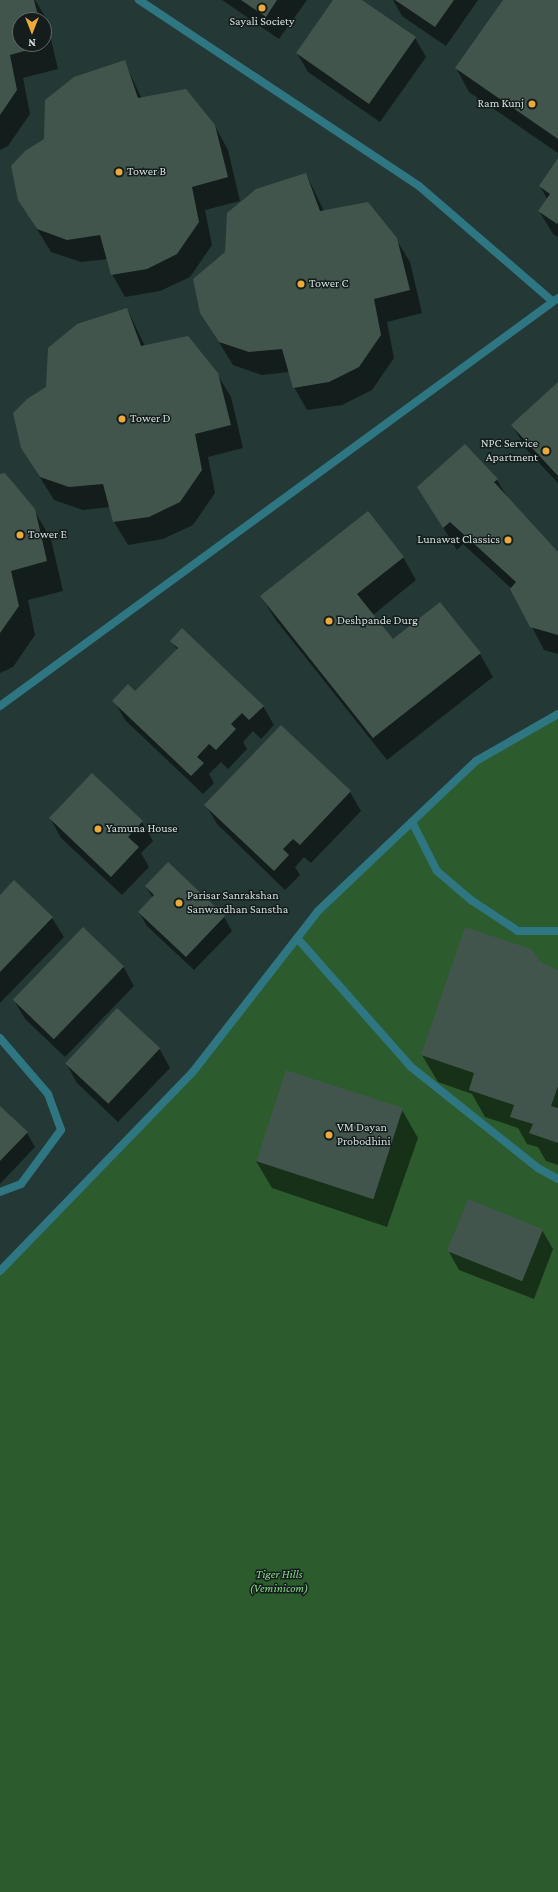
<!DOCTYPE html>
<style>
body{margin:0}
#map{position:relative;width:558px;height:1892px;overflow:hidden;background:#243836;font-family:"Crimson Pro",serif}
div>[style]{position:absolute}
.green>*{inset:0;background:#2c5b2d}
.shadow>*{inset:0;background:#0007}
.building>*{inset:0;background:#42554d;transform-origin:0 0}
.lane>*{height:8px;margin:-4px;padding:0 4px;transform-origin:4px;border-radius:4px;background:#2f7683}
.street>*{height:8px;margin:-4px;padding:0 4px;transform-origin:4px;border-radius:4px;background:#2f7683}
.dots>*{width:11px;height:11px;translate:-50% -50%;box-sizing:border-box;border:2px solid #141d1c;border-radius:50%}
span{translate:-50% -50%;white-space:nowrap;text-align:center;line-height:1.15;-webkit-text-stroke:3px #141d1c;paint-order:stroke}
.poi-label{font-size:12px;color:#d2dfdd}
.right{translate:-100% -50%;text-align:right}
.left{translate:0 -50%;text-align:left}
.park-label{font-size:12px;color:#89d688;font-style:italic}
.north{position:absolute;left:12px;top:12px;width:40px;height:40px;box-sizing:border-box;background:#141d1c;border:1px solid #606b69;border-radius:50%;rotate:180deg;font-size:11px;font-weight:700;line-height:16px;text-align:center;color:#d2dfdd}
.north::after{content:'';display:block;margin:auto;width:14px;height:18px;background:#ebaa39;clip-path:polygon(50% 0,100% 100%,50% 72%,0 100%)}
</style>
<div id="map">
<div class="green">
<div style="clip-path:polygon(558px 714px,558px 1892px,0 1892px,0 1271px,192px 1073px,297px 938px,412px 822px,476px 761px)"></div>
</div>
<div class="shadow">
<div style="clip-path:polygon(evenodd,0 0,35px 0,46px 18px,58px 69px,23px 78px,30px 114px,8px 146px,0 150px,0 0,20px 20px,44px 20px,44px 44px,20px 44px,20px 20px)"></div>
<div style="clip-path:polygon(222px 0,307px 0,279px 39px)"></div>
<div style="clip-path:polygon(334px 0,361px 0,415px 38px,426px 57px,380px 122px,308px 72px,297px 53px)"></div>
<div style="clip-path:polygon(393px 0,478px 0,446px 46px,402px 16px)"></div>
<div style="clip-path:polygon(504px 0,558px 0,558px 153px,469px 92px,456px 68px)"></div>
<div style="clip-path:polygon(124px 61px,142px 99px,215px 126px,228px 150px,240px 201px,205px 210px,212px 245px,190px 277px,160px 291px,125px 297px,112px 274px,108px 259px,81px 262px,51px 252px,19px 200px,44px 140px)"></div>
<div style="clip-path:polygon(558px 159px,558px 237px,553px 234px,539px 211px,547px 199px,540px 186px)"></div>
<div style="clip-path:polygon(306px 174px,324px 211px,396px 239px,410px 262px,422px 313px,387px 322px,394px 358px,372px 390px,342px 405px,307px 410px,294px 387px,289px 372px,262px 375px,233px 365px,201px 313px,226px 252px)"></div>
<div style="clip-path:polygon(127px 309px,145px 346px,217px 374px,231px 397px,243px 448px,208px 457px,215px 493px,193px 525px,163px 539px,128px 545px,114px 522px,110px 507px,83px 510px,54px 500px,22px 448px,47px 387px)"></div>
<div style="clip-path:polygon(558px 384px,558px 483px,526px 449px,513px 426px)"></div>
<div style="clip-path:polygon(465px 445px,497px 480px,509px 500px,558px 553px,558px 654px,544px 650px,512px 589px,463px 544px,457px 550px,418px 487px)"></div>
<div style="clip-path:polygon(0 475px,34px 510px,51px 539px,63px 591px,28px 600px,35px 635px,13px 667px,0 673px)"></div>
<div style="clip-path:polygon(403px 557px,416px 580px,373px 615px,393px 640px,480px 654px,493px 677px,387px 760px,275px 619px,261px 596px)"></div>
<div style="clip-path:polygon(172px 641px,263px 706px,274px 725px,261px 739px,253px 731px,243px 742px,247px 749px,228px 769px,221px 762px,209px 774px,214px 783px,203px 794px,125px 720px,114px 701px,135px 693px,177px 650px)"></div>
<div style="clip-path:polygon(350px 792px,361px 811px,311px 863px,304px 857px,295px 867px,300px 875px,285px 890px,217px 824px,206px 805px)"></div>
<div style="clip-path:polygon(50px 818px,142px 822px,153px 841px,141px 853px,149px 867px,122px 895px,61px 838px)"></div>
<div style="clip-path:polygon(168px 864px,224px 917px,232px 931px,194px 970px,147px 926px,139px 912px,153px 898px,146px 887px)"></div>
<div style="clip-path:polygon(0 897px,52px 918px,64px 937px,0 1003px)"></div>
<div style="clip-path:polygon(542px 964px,558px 971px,558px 1165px,546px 1161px,538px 1147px,527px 1144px,518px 1128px,485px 1117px,472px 1094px,438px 1082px,422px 1055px)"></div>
<div style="clip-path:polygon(123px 966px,134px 986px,65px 1057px,25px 1019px,14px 1000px)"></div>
<div style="clip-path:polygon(159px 1048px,170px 1068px,118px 1122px,77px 1083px,66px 1063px)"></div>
<div style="clip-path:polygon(0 1108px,27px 1133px,35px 1147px,0 1184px)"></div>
<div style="clip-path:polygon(402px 1110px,418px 1138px,387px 1227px,272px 1188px,256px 1161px)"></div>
<div style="clip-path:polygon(542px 1230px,553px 1249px,534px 1299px,459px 1270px,448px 1250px)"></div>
</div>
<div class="building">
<div style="clip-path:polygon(0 0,34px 0,39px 20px,20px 20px,20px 44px,45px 45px,10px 55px,17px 90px,0 115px)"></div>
<div style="clip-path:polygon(241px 0,277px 0,266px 17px)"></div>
<div style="clip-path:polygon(333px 0,362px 0,416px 37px,369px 104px,296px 53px)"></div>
<div style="clip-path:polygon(395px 0,454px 0,435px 27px)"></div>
<div style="clip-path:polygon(503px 0,558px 0,558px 139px,455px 68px)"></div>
<div style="clip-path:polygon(125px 60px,138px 98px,186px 89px,215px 125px,228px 177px,192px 187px,199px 222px,177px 254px,147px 269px,111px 275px,100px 235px,67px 240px,37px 229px,18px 200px,11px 166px,25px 151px,44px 139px,45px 100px,74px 77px)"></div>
<div style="clip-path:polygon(558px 158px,558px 222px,557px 224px,538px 211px,550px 194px,539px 186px)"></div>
<div style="clip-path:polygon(306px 173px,320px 211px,368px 202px,397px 238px,410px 290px,374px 299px,381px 335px,359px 367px,329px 382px,293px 388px,282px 349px,249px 352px,219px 342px,200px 313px,193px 279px,225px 252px,227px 213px,256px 189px)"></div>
<div style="clip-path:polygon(127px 308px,141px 346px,188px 336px,218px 373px,231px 425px,195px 434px,202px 470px,180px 502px,149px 517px,113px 522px,103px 484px,69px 487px,40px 477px,21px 448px,13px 413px,27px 399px,46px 387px,48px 348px,77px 324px)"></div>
<div style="clip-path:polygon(558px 382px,558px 476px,511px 425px)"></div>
<div style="clip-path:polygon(465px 444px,498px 479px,494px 482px,558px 552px,558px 635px,530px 627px,510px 589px,516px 582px,450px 522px,443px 528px,417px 487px)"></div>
<div style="clip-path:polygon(5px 473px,35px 509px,47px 561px,11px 571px,19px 606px,0 633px,0 474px)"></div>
<div style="clip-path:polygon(368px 511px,404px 557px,357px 594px,393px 639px,440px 602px,481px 653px,373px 738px,260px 596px)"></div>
<div style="clip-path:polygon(182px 628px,264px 706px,249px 720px,242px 713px,231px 724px,236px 729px,216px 750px,209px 744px,197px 757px,204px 763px,191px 776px,112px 701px,128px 684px,135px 691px,178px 648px,170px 641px)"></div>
<div style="clip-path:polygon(281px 725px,351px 791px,300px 845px,293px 839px,283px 849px,289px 855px,274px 871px,204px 805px)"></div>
<div style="clip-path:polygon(92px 773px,143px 821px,128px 837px,139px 847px,111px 877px,49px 818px)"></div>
<div style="clip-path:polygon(168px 862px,225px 916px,186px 957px,138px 912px,154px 895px,145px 886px)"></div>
<div style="clip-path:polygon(14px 880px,53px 917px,0 972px,0 895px)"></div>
<div style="left:83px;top:927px;width:57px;height:101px;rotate:44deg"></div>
<div style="clip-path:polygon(465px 927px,531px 949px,542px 963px,558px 970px,558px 1086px,551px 1106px,558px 1108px,558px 1143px,529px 1133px,533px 1124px,510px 1117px,514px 1105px,469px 1090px,474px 1073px,421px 1055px)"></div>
<div style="left:117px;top:1008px;width:59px;height:76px;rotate:43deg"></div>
<div style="left:286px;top:1070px;width:123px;height:96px;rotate:18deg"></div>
<div style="clip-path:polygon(0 1106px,28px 1132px,0 1161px)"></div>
<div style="left:468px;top:1199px;width:81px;height:56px;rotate:22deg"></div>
</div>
<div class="lane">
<div style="left:412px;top:822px;width:55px;rotate:63deg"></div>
<div style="left:437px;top:871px;width:45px;rotate:40.5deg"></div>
<div style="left:471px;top:900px;width:56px;rotate:33.4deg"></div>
<div style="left:518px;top:931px;width:40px"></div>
<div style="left:297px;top:938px;width:172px;rotate:48.5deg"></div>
<div style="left:411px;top:1067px;width:162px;rotate:38.5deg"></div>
<div style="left:538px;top:1168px;width:23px;rotate:29deg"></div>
<div style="left:0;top:1271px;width:276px;rotate:-45.9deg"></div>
<div style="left:192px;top:1073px;width:205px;rotate:-52.1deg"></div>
<div style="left:318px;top:911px;width:218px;rotate:-43.5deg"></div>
<div style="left:476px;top:761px;width:95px;rotate:-29.8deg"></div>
</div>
<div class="street">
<div style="left:139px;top:0;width:336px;rotate:33.6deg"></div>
<div style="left:419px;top:186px;width:176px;rotate:40.8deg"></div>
<div style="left:0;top:706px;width:691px;rotate:-36.17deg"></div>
<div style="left:0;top:1038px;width:74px;rotate:49.4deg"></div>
<div style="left:48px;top:1094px;width:38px;rotate:70deg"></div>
<div style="left:61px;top:1130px;width:67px;rotate:126.5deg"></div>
<div style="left:21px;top:1184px;width:22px;rotate:159deg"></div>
</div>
<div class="dots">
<div style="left:262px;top:8px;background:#ebaa39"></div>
<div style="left:532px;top:104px;background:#ebaa39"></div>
<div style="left:119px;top:172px;background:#ebaa39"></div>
<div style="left:301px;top:284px;background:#ebaa39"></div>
<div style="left:122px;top:419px;background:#ebaa39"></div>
<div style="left:546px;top:451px;background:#ebaa39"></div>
<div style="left:20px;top:535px;background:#ebaa39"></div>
<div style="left:508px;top:540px;background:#ebaa39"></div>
<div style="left:329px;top:621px;background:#ebaa39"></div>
<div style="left:98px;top:829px;background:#ebaa39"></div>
<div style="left:179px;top:903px;background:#ebaa39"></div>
<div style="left:329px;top:1135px;background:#ebaa39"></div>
</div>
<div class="poi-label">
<span style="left:262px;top:22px">Sayali Society</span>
<span class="right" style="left:524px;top:104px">Ram Kunj</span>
<span class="left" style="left:127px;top:172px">Tower B</span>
<span class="left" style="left:309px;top:284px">Tower C</span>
<span class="left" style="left:130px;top:419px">Tower D</span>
<span class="right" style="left:538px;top:451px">NPC Service<br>Apartment</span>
<span class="left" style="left:28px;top:535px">Tower E</span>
<span class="right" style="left:500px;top:540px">Lunawat Classics</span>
<span class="left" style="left:337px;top:621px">Deshpande Durg</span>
<span class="left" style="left:106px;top:829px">Yamuna House</span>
<span class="left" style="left:187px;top:903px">Parisar Sanrakshan<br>Sanwardhan Sanstha</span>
<span class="left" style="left:337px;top:1135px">VM Dayan<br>Probodhini</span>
</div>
<div class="park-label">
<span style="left:279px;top:1582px">Tiger Hills<br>(Veminicom)</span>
</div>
<div class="north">N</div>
</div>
